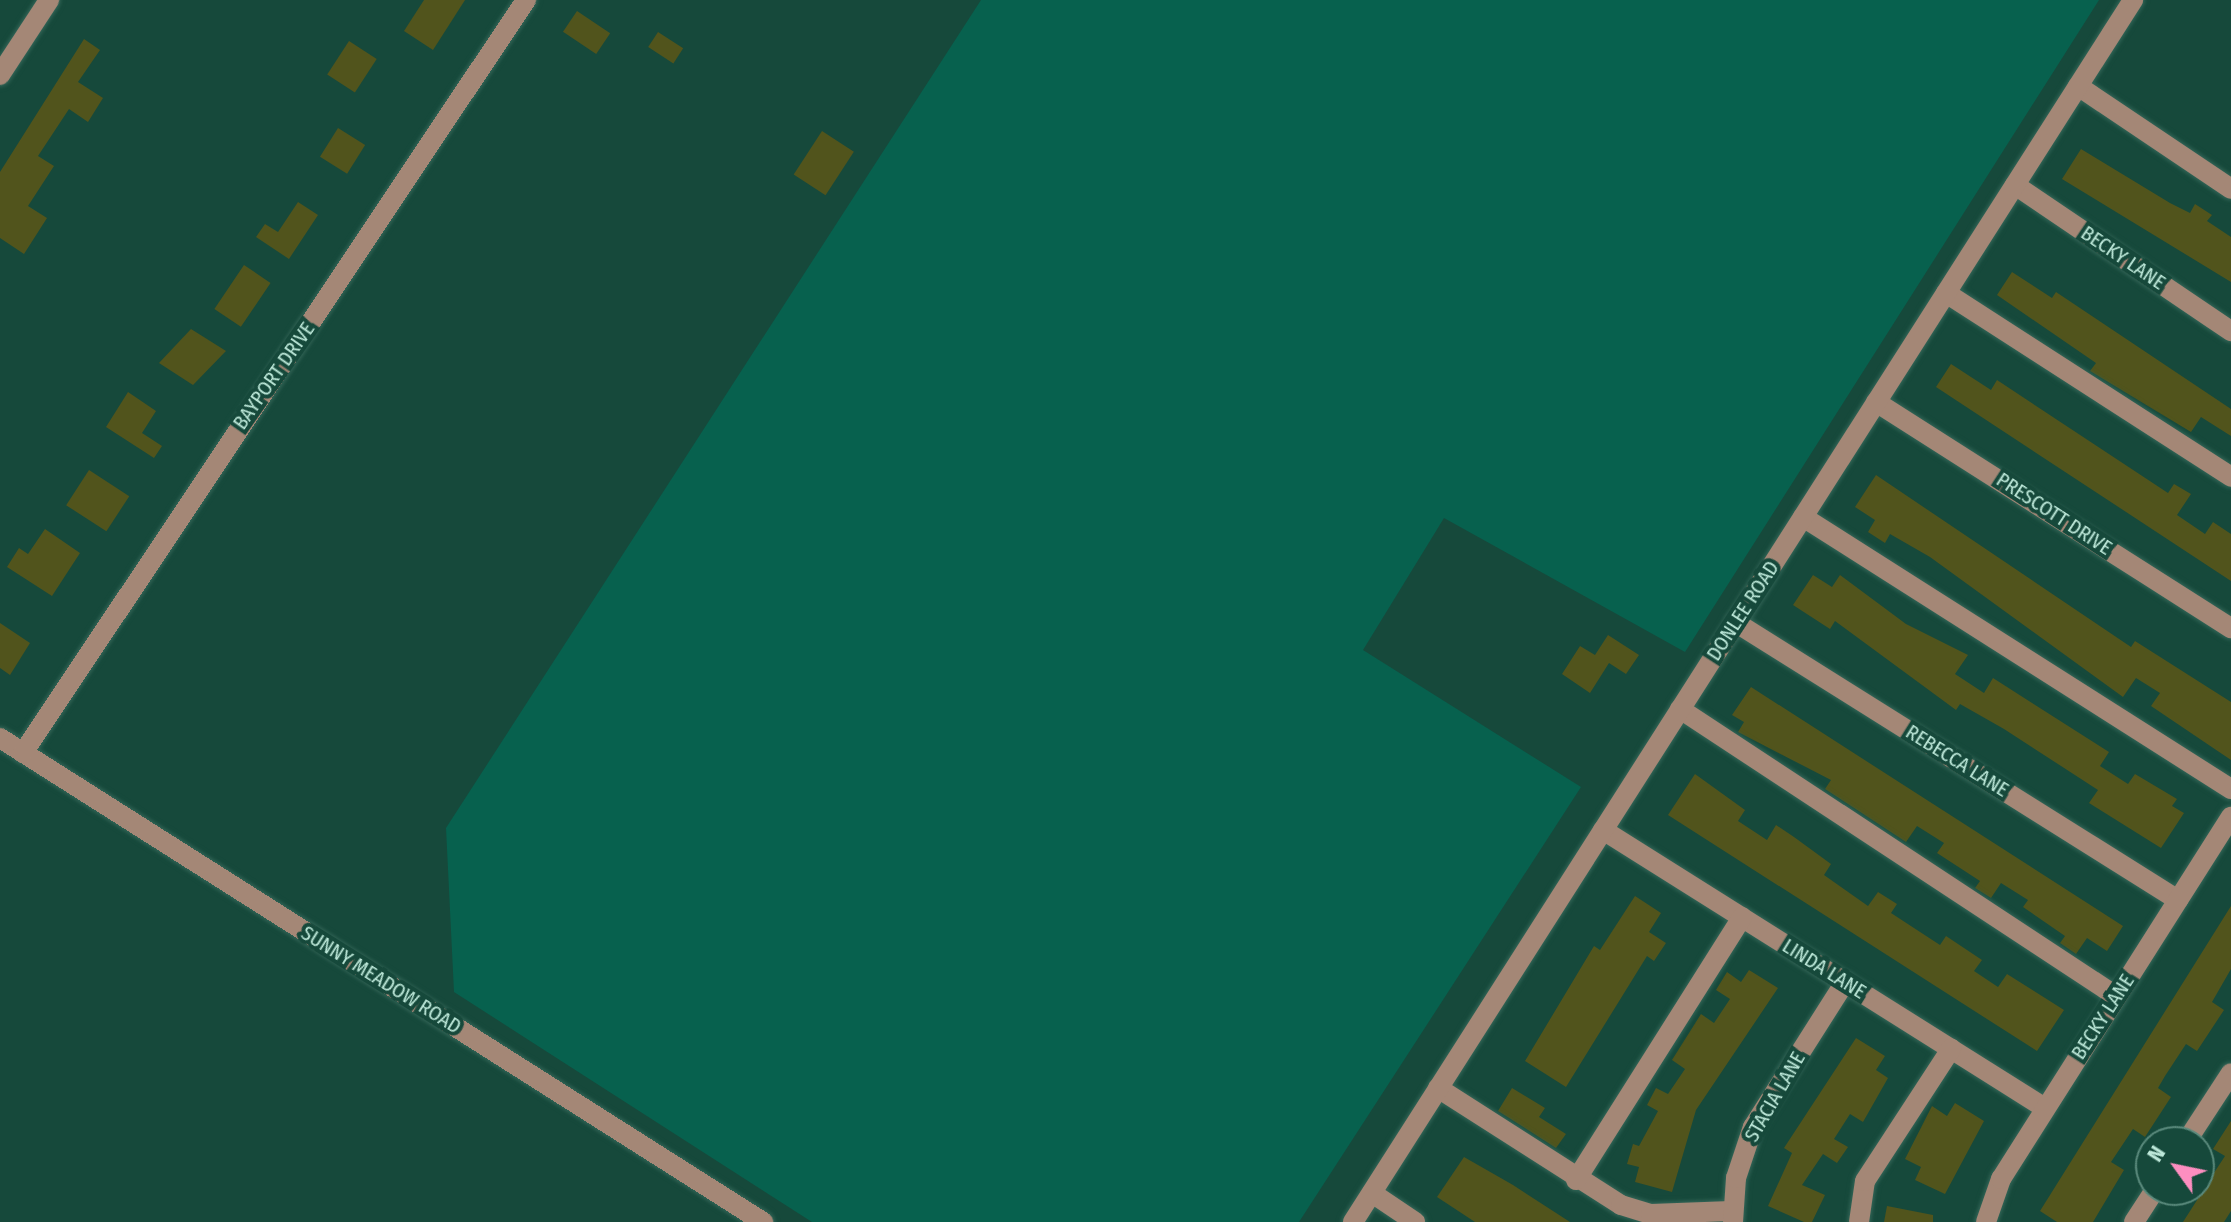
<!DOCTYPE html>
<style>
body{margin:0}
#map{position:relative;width:2231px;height:1222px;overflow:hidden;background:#16493b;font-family:"Fira Sans Condensed",sans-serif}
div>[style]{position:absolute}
.green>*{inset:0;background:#07614e}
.building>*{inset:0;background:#51541c;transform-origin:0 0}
.roads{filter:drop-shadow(0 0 2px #346658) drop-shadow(0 0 2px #346658)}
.minor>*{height:20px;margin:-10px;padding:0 10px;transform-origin:10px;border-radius:10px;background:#a48776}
span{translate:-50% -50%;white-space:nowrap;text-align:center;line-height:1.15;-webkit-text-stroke:8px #16493b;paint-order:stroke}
.street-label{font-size:20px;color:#bee9da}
.north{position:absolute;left:2135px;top:1126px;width:80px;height:80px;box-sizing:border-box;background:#16493b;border:2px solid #59897b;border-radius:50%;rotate:303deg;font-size:22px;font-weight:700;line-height:32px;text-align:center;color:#bee9da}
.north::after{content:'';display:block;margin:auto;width:28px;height:36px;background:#fd8ec0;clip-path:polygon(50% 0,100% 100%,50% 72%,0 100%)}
</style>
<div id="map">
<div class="green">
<div style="clip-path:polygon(981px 0,2099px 0,1685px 652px,1444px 518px,1363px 650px,1581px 787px,1299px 1222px,812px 1222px,454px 992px,446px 828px)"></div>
</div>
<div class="building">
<div style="clip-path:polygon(424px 0,465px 0,433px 50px,404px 31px)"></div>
<div style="left:577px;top:11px;width:40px;height:25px;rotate:34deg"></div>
<div style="left:658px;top:32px;width:30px;height:18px;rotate:33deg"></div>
<div style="clip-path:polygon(84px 39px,100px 50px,78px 82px,103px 98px,88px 122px,69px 109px,38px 156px,54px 166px,28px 206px,47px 218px,24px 254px,0 238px,0 172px)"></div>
<div style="left:349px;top:41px;width:33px;height:40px;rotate:33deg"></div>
<div style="left:338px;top:128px;width:32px;height:34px;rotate:32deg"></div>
<div style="left:822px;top:131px;width:38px;height:52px;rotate:33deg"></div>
<div style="clip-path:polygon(2081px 149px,2170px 203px,2190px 213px,2195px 204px,2212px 215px,2207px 221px,2231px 237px,2231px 282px,2062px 179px)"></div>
<div style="clip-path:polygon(298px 202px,318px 215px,289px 259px,256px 237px,265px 224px,278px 232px)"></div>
<div style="left:244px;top:265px;width:32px;height:53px;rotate:34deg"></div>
<div style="clip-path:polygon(2012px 272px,2052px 298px,2056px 292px,2231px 409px,2231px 436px,2201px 417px,2191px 432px,2090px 371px,2096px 363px,1997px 295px)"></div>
<div style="clip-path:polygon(191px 329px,226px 351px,193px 385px,159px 363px)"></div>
<div style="clip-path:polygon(1951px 364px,1991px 390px,1997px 380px,2168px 493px,2174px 484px,2191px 494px,2177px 515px,2205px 534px,2213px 522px,2231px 534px,2231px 581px,1936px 387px)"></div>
<div style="clip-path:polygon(128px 392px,156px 411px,142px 433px,162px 446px,154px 458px,106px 427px)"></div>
<div style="left:89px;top:470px;width:48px;height:42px;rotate:33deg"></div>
<div style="clip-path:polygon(1876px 475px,2131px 647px,2135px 641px,2231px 702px,2231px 760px,2151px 706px,2160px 693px,2136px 678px,2123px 697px,1930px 557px,1890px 534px,1885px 543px,1868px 532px,1875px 520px,1855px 507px)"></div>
<div style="clip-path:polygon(45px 529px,80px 553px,52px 596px,7px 567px,19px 548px,28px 554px)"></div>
<div style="clip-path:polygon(1813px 575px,1832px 587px,1840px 575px,1906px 624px,1968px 655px,1955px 674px,1984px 693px,1993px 678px,2109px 752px,2100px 766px,2128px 784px,2135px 774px,2177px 799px,2172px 806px,2184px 813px,2161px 848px,2089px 803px,2098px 790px,2004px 729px,1960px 704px,1956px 710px,1835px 621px,1830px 629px,1793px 605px)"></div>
<div style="clip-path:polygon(0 623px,30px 643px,10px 675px,0 668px)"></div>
<div style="clip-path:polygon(1608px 635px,1639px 655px,1626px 674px,1609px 663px,1590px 693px,1562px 674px,1580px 646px,1595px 655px)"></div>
<div style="clip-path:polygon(1751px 687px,2123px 926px,2107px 951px,2087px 938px,2076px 954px,2060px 943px,2065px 936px,2023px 907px,2028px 900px,2001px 883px,1991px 898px,1975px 888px,1980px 881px,1937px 853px,1944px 843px,1917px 826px,1906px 842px,1825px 789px,1831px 780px,1738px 732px,1744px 722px,1732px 715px)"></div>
<div style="clip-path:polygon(1695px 774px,1745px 810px,1738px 821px,1767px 840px,1776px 825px,1794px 837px,1831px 864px,1824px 875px,1868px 906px,1878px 892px,1897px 904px,1891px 913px,1940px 945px,1946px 936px,1982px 960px,1974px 971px,1998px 987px,2007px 974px,2064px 1010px,2037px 1051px,1668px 815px)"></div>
<div style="clip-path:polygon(1635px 896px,1661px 913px,1649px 932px,1666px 943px,1654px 961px,1647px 956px,1566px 1087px,1525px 1061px,1594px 946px,1600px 950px)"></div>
<div style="clip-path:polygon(2231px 906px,2231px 969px,2212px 1002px,2224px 1010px,2197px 1051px,2186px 1044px,2165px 1076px,2158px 1088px,2171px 1097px,2145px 1137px,2133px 1129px,2111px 1162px,2124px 1170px,2093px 1222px,2057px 1222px,2040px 1211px)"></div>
<div style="clip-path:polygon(1749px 970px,1778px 988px,1696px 1110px,1672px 1192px,1635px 1182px,1639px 1167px,1627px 1164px,1633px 1144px,1639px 1146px,1658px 1111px,1647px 1105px,1656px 1088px,1668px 1094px,1685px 1069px,1672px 1060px,1701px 1014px,1714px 1023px,1730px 999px,1716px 990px,1727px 972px,1741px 982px)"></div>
<div style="clip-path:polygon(1856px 1038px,1885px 1056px,1876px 1070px,1888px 1078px,1863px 1122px,1850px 1114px,1834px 1139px,1848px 1147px,1837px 1163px,1823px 1154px,1802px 1185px,1825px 1195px,1812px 1222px,1804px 1222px,1768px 1206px,1792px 1153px,1784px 1148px)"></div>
<div style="clip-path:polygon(1512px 1088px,1545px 1108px,1539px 1117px,1566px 1134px,1556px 1148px,1498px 1111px)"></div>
<div style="clip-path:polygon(1955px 1103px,1984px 1121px,1945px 1194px,1915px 1180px,1921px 1167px,1905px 1159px,1932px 1106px,1947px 1116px)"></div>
<div style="clip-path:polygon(2231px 1121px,2231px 1211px,2224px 1222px,2183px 1222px,2199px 1197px,2199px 1176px,2208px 1182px,2225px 1156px,2213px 1149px)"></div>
<div style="clip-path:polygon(1464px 1157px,1513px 1185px,1570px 1222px,1475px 1222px,1437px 1197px)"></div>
<div style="clip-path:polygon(1887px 1206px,1933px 1215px,1933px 1222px,1884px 1222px)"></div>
</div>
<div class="roads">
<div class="minor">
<div style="left:0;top:75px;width:90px;rotate:-56.8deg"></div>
<div style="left:2078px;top:86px;width:184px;rotate:33.9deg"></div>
<div style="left:2015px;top:185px;width:261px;rotate:34.1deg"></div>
<div style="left:1946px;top:293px;width:339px;rotate:32.8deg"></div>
<div style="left:1876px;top:402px;width:421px;rotate:32.5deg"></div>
<div style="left:1803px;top:517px;width:507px;rotate:32.44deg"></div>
<div style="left:1735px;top:622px;width:523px;rotate:32.11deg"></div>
<div style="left:1680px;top:709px;width:522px;rotate:33.36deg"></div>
<div style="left:0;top:738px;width:904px;rotate:32.39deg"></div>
<div style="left:23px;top:753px;width:906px;rotate:-56.26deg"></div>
<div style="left:1603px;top:830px;width:522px;rotate:32.17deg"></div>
<div style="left:1438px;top:1088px;width:217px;rotate:32.6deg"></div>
<div style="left:1621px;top:1205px;width:31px;rotate:17deg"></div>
<div style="left:1651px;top:1214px;width:80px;rotate:-2.1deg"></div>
<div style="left:2186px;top:1142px;width:82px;rotate:-56.9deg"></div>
<div style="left:1576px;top:1180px;width:311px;rotate:-57.7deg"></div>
<div style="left:1372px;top:1193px;width:52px;rotate:34deg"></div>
<div style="left:1353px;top:1222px;width:1450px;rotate:-57.45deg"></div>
<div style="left:1733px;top:1222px;width:44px;rotate:-86.1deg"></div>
<div style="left:1736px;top:1178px;width:54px;rotate:-71.6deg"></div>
<div style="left:1753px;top:1127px;width:172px;rotate:-57.6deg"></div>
<div style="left:1859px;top:1222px;width:41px;rotate:-81.7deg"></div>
<div style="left:1865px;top:1181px;width:158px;rotate:-56.9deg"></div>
<div style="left:1986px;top:1222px;width:46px;rotate:-70.8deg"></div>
<div style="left:2001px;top:1179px;width:429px;rotate:-57.6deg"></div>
<div style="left:2134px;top:1222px;width:38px;rotate:-57deg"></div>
</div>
</div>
<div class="street-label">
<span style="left:2123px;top:258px;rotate:34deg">BECKY LANE</span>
<span style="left:274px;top:376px;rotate:-55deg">BAYPORT DRIVE</span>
<span style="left:2054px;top:514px;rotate:33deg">PRESCOTT DRIVE</span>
<span style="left:1743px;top:611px;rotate:-57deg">DONLEE ROAD</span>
<span style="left:1957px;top:761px;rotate:32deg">REBECCA LANE</span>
<span style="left:1824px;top:969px;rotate:32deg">LINDA LANE</span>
<span style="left:381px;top:980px;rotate:32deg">SUNNY MEADOW ROAD</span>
<span style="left:2103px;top:1017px;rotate:-57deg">BECKY LANE</span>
<span style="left:1775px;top:1097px;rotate:-60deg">STACIA LANE</span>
</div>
<div class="north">N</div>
</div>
